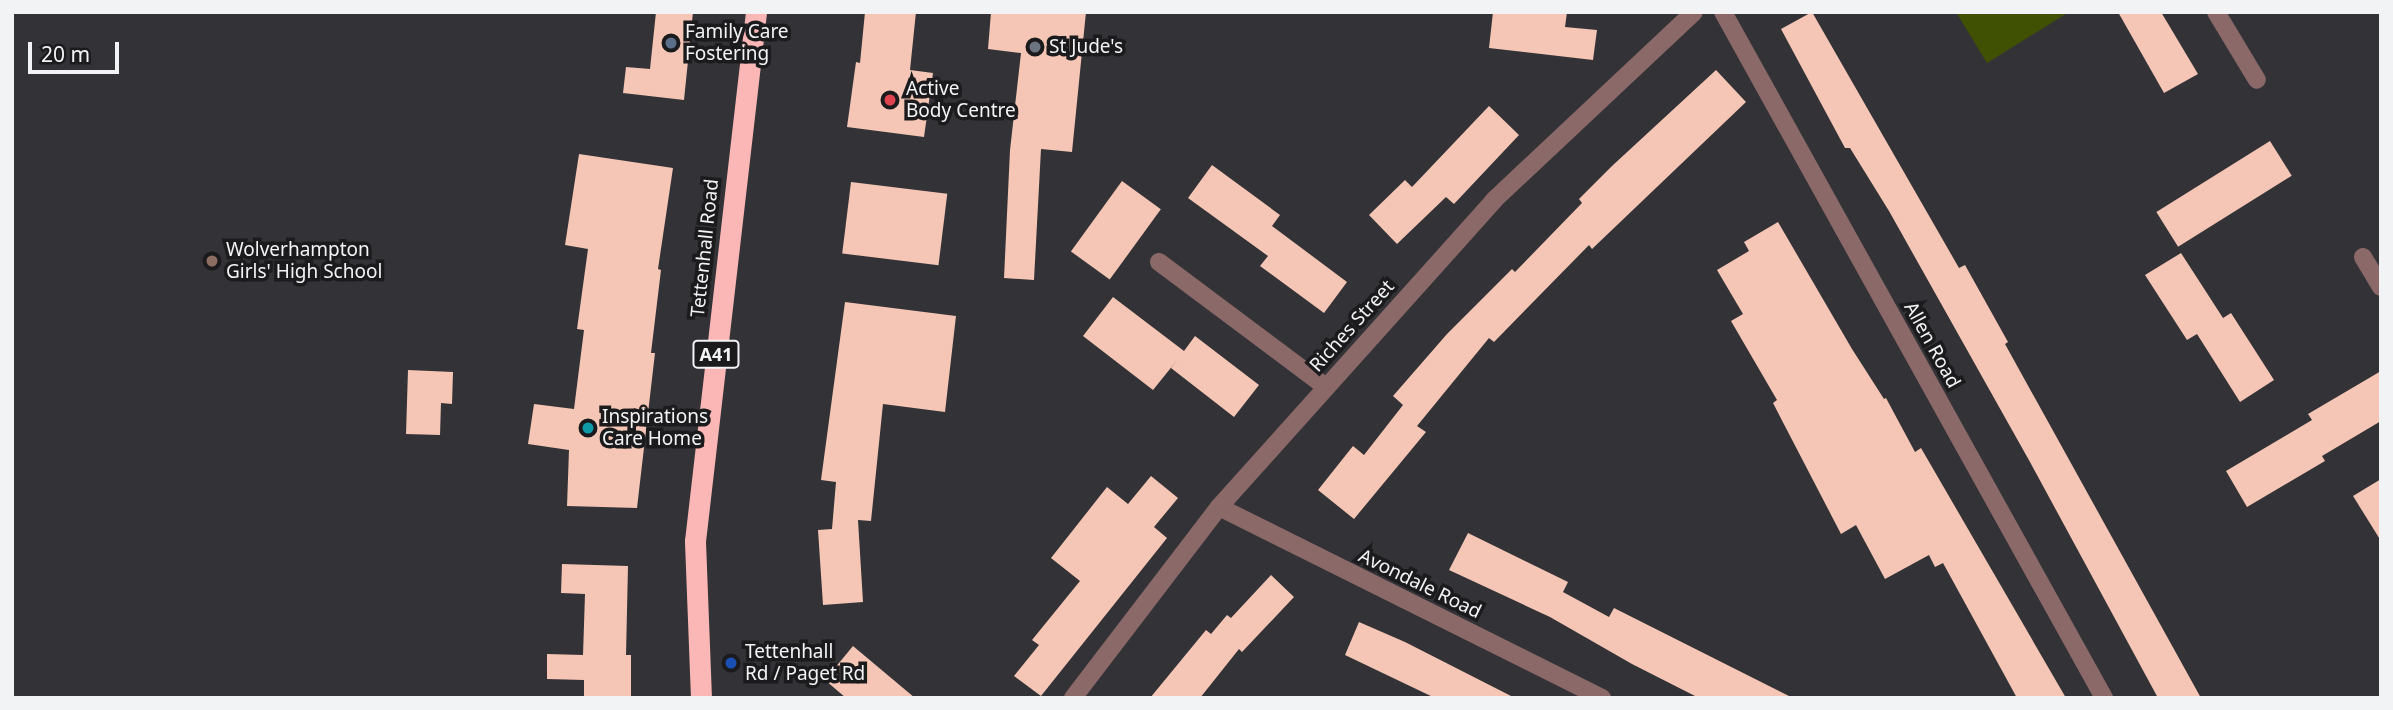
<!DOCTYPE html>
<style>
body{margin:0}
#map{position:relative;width:2393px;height:710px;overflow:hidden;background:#333337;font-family:"Noto Sans",sans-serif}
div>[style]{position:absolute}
.green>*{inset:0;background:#405104}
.building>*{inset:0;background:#f5c6b5;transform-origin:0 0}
.minor>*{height:18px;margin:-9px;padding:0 9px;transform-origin:9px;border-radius:9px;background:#8c6969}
.highway>*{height:21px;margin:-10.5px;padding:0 10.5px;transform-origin:10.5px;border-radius:10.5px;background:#fbb7b6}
.dots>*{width:19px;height:19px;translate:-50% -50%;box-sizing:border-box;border:4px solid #1b1b1d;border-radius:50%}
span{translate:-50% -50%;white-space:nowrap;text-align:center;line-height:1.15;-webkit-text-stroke:7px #1b1b1d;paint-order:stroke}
.shield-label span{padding:2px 5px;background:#1b1b1d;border:2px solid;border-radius:5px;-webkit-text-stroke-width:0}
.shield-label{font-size:18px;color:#f2f3f5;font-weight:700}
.poi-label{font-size:19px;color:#f2f3f5}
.left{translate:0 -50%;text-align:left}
.street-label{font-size:19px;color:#f2f3f5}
.frame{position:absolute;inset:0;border:14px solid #f2f3f5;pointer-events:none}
.scale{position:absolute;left:28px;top:42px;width:91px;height:32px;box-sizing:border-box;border:4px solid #f2f3f5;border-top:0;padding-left:9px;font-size:21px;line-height:24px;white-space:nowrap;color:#f2f3f5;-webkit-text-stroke:5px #1b1b1d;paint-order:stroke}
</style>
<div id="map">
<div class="green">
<div style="clip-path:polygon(1956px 12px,2069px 12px,1987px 63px)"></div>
</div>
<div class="building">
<div style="clip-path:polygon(656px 12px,693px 12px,684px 100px,623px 93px,626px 67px,650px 69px)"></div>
<div style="clip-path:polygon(865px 12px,916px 12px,910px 70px,933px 73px,924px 137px,847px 127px,856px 62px,860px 63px)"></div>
<div style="clip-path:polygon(991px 12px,1086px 12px,1072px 152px,1041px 149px,1034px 280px,1004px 278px,1010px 150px,1021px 53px,988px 49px)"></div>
<div style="clip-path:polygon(1493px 12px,1567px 12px,1565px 27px,1597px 30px,1593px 60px,1489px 48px)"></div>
<div style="clip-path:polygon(1812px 12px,1959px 268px,1965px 265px,2008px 342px,2005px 344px,2201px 698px,2158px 698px,2030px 462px,1889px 211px,1850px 148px,1845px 148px,1781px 29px)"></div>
<div style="clip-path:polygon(2118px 12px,2161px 12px,2198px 74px,2164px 93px)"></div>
<div style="clip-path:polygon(1716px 70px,1746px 102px,1592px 249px,1589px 245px,1494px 342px,1489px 338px,1417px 426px,1426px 432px,1354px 519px,1318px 490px,1353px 446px,1364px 455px,1403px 405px,1393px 396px,1447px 334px,1512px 269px,1515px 272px,1582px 203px,1579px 199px,1612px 166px)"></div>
<div style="clip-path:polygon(1489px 106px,1519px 135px,1454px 204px,1446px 197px,1397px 244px,1369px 215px,1405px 180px,1412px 187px)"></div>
<div style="left:2270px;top:141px;width:41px;height:134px;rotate:58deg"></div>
<div style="clip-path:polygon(579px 154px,673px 168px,658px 269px,661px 270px,651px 353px,655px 353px,637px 508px,567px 506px,569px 450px,528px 444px,534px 404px,574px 409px,584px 330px,577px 329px,588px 249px,565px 245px)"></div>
<div style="clip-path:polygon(1212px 165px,1280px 215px,1272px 226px,1347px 282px,1324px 313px,1260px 266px,1268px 256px,1188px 198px)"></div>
<div style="left:1122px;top:181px;width:48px;height:87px;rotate:36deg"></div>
<div style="left:851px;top:182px;width:97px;height:72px;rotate:7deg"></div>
<div style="clip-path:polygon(1778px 222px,1852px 349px,1884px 399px,1886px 398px,1915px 452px,1921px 448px,2066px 698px,2017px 698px,1943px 563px,1935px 567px,1929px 555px,1885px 579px,1856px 525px,1841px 534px,1773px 403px,1777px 400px,1731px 321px,1743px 314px,1717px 270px,1749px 251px,1744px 242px)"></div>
<div style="clip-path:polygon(2181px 253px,2223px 318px,2231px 313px,2274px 380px,2240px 402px,2197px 334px,2187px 340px,2145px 275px)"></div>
<div style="clip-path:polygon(1113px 297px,1184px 351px,1195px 336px,1259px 385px,1234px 417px,1171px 368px,1178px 359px,1153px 390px,1083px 336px)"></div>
<div style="clip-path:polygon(845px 302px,956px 316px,945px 412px,883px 404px,871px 521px,858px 520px,863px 602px,823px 605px,818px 530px,832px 529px,836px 482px,821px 480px)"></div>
<div style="clip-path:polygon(408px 370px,453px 372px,452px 404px,441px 403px,440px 435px,406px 434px)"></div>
<div style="clip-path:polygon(2381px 371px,2381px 421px,2322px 456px,2325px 461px,2247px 507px,2226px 471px,2312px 420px,2308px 414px)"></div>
<div style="clip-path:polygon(1151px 476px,1178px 498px,1154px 527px,1167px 538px,1041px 696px,1014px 676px,1039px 645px,1032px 640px,1080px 581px,1051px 558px,1107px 487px,1128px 504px)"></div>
<div style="clip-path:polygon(2381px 479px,2381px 541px,2353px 496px)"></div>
<div style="clip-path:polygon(1468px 533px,1568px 582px,1563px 592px,1609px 617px,1614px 608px,1793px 698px,1699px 698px,1632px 664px,1550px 617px,1449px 570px)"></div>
<div style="clip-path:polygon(562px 564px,628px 566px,626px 655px,631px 655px,631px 698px,584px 698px,584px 680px,547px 679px,547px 654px,583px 655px,585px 594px,561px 593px)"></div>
<div style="clip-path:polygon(1271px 575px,1294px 597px,1242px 652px,1239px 649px,1200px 698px,1150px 698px,1206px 630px,1211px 634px,1227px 615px,1231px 618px)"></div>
<div style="clip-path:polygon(1359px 622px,1405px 642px,1515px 698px,1435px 698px,1345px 655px)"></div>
<div style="clip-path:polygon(853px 646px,915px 698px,846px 698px,825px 680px)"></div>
</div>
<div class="minor">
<div style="left:1723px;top:12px;width:785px;rotate:60.95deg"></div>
<div style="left:2216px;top:12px;width:79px;rotate:58.9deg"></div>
<div style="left:2363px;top:257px;width:35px;rotate:59deg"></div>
<div style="left:1159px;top:262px;width:209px;rotate:36.8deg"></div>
<div style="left:1219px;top:507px;width:428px;rotate:26.5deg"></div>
<div style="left:1073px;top:698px;width:240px;rotate:-52.6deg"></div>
<div style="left:1219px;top:507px;width:412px;rotate:-48.1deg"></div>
<div style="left:1494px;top:200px;width:274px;rotate:-43.2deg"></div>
</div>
<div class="highway">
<div style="left:701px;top:698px;width:157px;rotate:-92.2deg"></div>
<div style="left:695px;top:541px;width:533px;rotate:-83.42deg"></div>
</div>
<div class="dots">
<div style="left:671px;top:43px;background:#5c6f8a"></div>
<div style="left:1035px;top:47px;background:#6b7280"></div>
<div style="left:890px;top:100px;background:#e0444e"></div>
<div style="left:212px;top:261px;background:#8d6e63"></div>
<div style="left:588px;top:428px;background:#0f9aa8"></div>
<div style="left:731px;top:663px;background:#1a4fb4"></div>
</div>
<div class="shield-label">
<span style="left:716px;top:354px">A41</span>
</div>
<div class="poi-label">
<span class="left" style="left:685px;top:43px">Family Care<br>Fostering</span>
<span class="left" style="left:1049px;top:47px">St Jude's</span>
<span class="left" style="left:906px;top:100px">Active<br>Body Centre</span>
<span class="left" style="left:226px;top:261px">Wolverhampton<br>Girls' High School</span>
<span class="left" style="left:602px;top:428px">Inspirations<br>Care Home</span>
<span class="left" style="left:745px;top:663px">Tettenhall<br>Rd / Paget Rd</span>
</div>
<div class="street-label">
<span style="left:705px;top:248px;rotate:-84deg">Tettenhall Road</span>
<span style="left:1352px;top:326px;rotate:-48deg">Riches Street</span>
<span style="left:1932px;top:345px;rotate:61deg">Allen Road</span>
<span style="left:1420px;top:584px;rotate:26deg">Avondale Road</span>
</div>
<div class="frame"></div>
<div class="scale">20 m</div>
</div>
